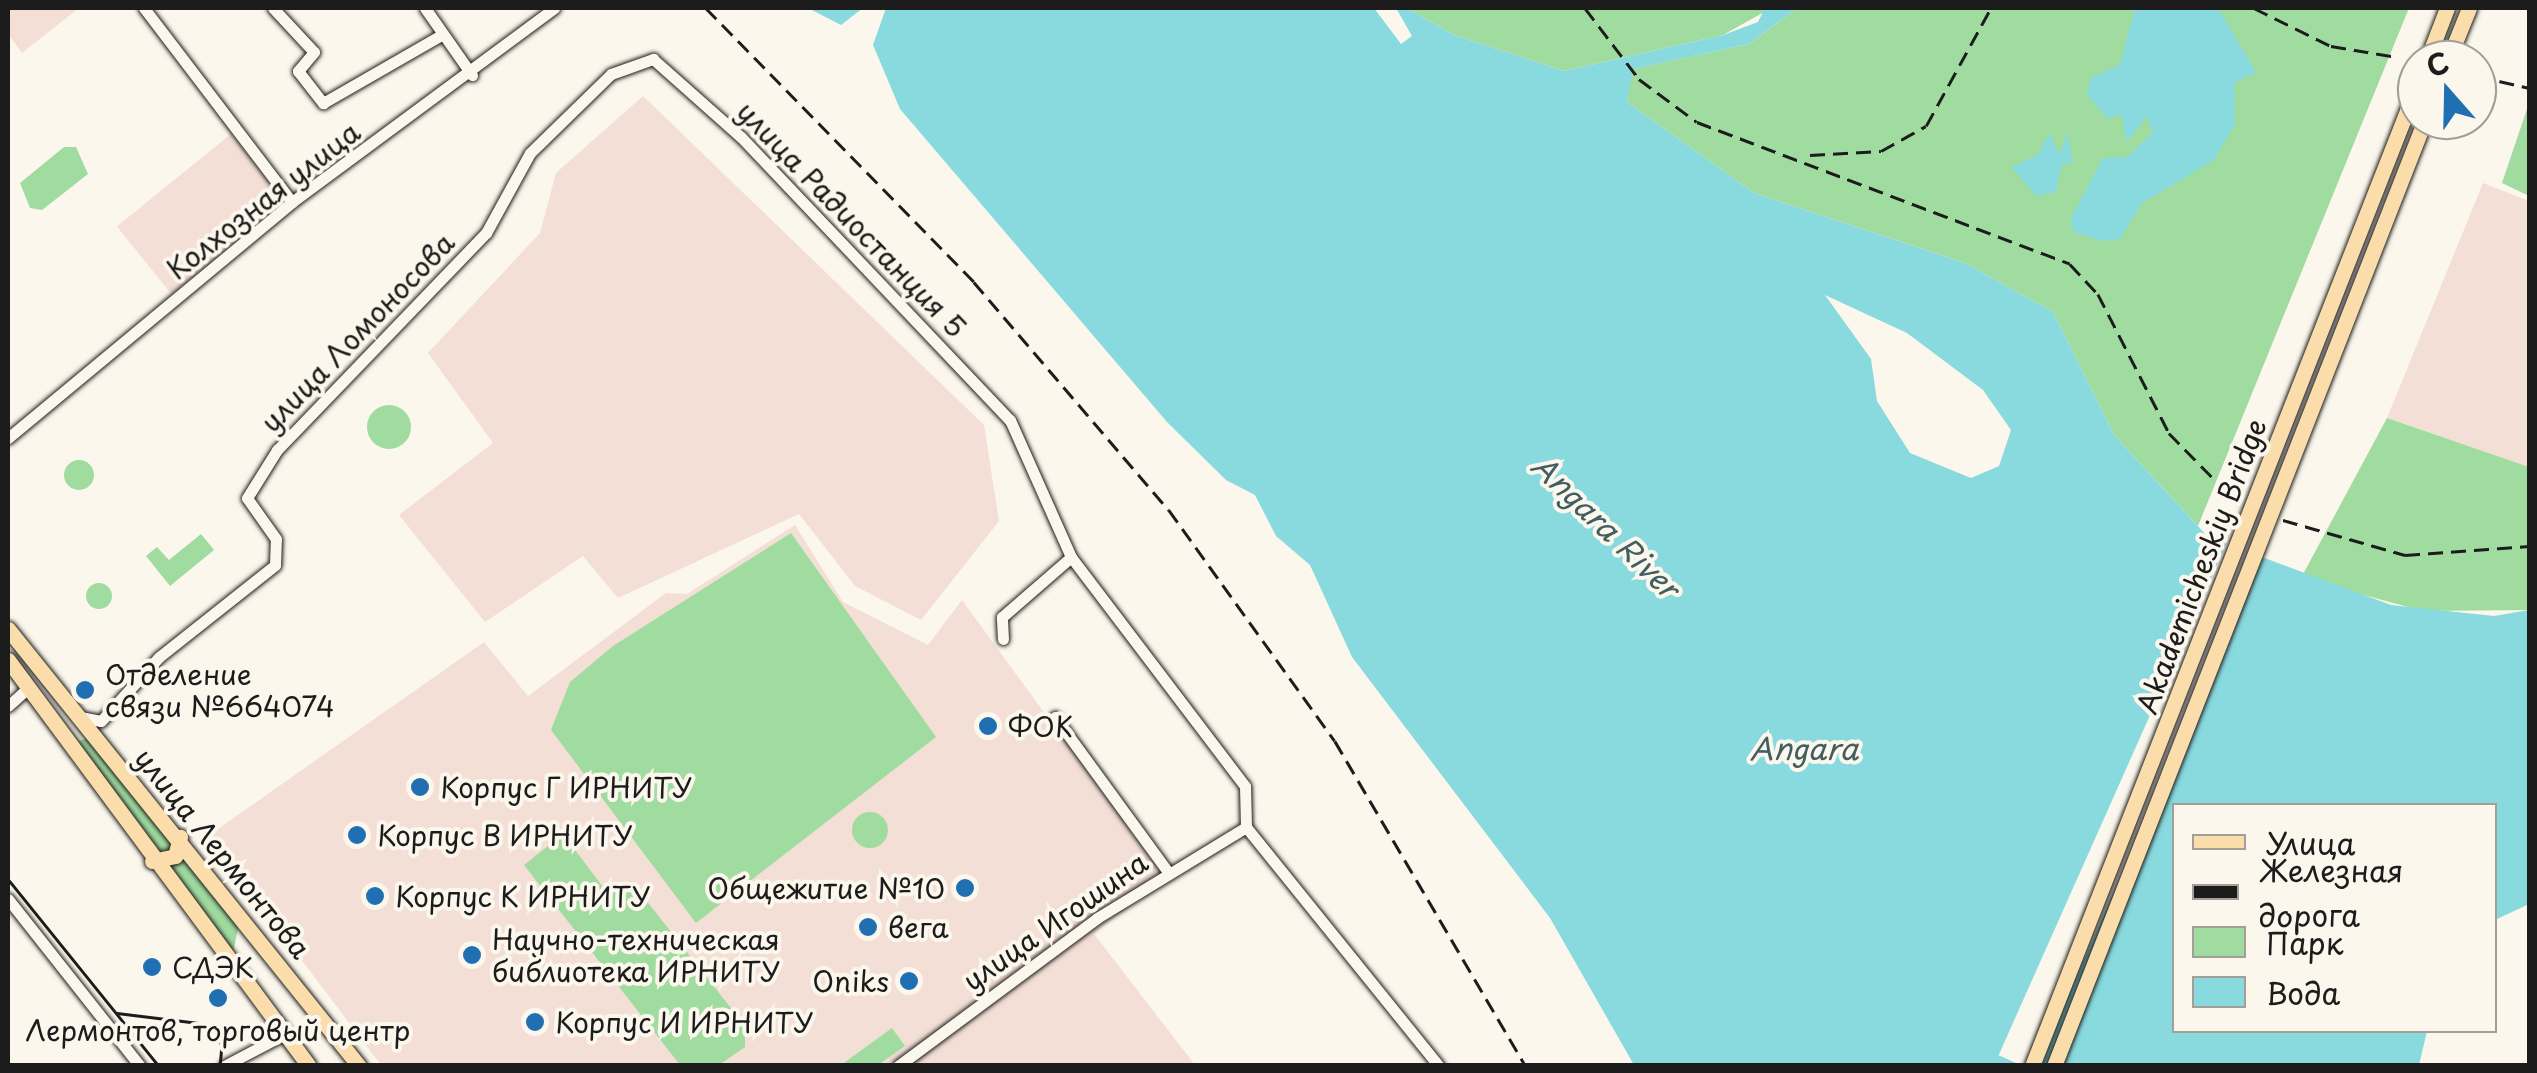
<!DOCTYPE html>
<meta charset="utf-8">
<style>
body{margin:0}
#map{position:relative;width:2537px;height:1073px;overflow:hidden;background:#fbf7ec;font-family:"Playpen Sans",sans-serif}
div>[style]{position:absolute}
.built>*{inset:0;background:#f3dfd5;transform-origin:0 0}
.green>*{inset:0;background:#a0dba0}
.round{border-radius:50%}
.water>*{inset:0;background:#88dadf}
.pier>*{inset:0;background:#fbf7ec;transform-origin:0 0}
.roads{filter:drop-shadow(0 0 2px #1c1c1c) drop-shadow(0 0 2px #1c1c1c)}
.minor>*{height:11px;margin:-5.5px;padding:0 5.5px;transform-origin:5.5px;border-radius:5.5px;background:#fbf7ec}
.major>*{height:15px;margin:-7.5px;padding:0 7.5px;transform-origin:7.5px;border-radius:7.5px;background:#faddab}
.tram>*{height:2.5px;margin:-1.25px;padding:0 1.25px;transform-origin:1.25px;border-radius:1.25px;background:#1c1c1c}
.rail>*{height:2.5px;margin-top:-1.25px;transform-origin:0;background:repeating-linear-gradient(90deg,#1c1c1c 0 15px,transparent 0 23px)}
.bridges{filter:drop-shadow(0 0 2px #1c1c1c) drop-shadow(0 0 2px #1c1c1c)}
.major-bridge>*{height:15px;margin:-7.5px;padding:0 7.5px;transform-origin:7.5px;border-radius:7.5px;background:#faddab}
.dots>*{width:28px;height:28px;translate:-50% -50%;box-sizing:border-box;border:5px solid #fbf7ec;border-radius:50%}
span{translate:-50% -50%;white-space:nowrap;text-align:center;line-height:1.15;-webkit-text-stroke:8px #fbf7ec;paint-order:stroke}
.street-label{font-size:28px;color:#1c1c1c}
.poi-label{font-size:28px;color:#1c1c1c}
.left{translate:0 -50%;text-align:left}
.right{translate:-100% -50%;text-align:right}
.water-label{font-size:30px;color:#425e60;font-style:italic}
.frame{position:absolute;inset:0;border:10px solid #1c1c1c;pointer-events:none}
.legend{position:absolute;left:2172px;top:803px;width:325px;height:230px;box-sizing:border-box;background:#fbf7ec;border:2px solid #a29f99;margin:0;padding:12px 18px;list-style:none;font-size:30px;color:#1c1c1c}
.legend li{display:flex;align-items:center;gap:20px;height:50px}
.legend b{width:50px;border:2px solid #a29f99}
.north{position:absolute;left:2397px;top:40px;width:100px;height:100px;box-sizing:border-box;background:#fbf7ec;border:2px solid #a29f99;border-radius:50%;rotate:340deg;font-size:28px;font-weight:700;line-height:40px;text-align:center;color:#1c1c1c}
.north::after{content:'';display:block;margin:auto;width:35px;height:45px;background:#1f6fb2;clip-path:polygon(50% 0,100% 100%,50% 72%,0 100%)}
</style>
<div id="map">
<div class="built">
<div style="clip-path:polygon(8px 8px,79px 8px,22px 53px,8px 34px)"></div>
<div style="clip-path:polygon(643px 96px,984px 425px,999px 521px,921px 620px,855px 586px,799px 514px,618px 598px,583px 556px,485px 622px,399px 515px,493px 443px,428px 353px,540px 233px,556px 173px)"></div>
<div style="left:231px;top:134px;width:88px;height:147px;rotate:51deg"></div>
<div style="clip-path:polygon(2483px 183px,2529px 201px,2529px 467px,2387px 418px)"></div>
<div style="clip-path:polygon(795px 525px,843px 602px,928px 645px,962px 600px,1165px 878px,1094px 934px,1195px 1065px,381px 1065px,208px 836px,484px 642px,528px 696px,666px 593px,687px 594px)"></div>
</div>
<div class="green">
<div style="clip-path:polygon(1407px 8px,1765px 8px,1766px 11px,1723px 35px,1564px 71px,1454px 35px)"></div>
<div style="clip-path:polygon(1797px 8px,2409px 8px,2198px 526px,2114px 435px,2053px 312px,1965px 263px,1754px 193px,1627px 102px,1632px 69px,1749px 44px)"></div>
<div style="clip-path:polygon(2529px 103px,2529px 196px,2502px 183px)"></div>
<div style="clip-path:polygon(64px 147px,76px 147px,88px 174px,42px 210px,30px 208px,20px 183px)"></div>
<div class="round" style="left:367px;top:405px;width:44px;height:44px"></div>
<div style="clip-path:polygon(2387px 418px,2529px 467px,2529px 610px,2423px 611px,2301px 578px)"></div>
<div class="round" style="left:64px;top:460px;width:30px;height:30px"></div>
<div style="clip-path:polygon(791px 533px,936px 737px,696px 923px,551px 730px,570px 682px,613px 646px)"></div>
<div style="clip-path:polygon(201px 534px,214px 550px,170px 586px,146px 556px,157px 547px,169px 560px)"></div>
<div class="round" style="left:86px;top:583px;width:26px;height:26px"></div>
<div style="clip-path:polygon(90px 737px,172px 838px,169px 852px,159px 854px,77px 742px)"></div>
<div class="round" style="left:852px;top:812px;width:36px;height:36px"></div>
<div style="clip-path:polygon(563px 834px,609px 895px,631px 881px,745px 1026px,745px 1047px,719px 1065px,680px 1065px,524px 865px)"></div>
<div style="clip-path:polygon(183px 854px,239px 925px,233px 952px,167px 867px)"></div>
<div style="clip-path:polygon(892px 1028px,905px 1046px,878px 1065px,841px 1065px)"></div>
</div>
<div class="water">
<div style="clip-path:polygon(808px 8px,863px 8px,841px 25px)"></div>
<div style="clip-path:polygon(evenodd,886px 8px,1407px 8px,1454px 35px,1564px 71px,1723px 35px,1758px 22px,1765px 8px,1797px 8px,1749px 44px,1633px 69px,1627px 102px,1754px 193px,1965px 263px,2053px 312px,2114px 435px,2208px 537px,2391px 605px,2494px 616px,2529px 610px,2529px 904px,2495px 920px,2494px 806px,2174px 806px,2174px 1030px,2427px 1031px,2419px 1065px,1634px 1065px,1550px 918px,1352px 657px,1310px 565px,1276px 536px,1255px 495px,1226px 480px,1167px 422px,900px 109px,873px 45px,886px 8px,1825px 295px,1907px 333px,1983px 390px,2011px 430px,1999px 466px,1971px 478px,1910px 453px,1877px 401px,1871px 359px,1825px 295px)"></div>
<div style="clip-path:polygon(2135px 8px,2218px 8px,2256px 72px,2234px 83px,2235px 124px,2214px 160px,2142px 203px,2120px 239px,2104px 241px,2073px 232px,2071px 218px,2103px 158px,2128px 157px,2153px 132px,2147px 116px,2127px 142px,2121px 114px,2108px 119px,2087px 95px,2091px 78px,2120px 65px)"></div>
<div style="clip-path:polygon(2067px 132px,2073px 164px,2062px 163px,2056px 192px,2037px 196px,2011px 167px,2038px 155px,2049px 133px,2060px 155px)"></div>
</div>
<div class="pier">
<div style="clip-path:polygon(1374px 8px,1396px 8px,1412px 36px,1401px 44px)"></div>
<div style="left:2228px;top:540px;width:39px;height:564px;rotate:24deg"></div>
</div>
<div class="roads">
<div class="minor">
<div style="left:144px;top:8px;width:244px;rotate:52.7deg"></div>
<div style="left:273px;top:8px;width:60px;rotate:47deg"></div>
<div style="left:314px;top:52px;width:25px;rotate:130deg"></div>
<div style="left:298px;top:71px;width:41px;rotate:52deg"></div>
<div style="left:323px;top:103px;width:138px;rotate:-29.9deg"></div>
<div style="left:425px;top:8px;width:82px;rotate:55deg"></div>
<div style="left:8px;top:438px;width:369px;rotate:-39.7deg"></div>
<div style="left:292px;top:202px;width:326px;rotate:-36.5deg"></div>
<div style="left:1003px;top:639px;width:22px;rotate:-93deg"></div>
<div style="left:1002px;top:617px;width:91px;rotate:-41deg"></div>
<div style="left:8px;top:706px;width:27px;rotate:-42deg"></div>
<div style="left:80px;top:717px;width:21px;rotate:11deg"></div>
<div style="left:101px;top:721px;width:86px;rotate:-47.8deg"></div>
<div style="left:159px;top:657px;width:148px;rotate:-38.4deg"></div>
<div style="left:275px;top:565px;width:26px;rotate:-88deg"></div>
<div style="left:276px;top:539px;width:50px;rotate:-125.3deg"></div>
<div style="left:247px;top:498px;width:57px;rotate:-58deg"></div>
<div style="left:277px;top:450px;width:301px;rotate:-46.1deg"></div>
<div style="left:486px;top:233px;width:91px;rotate:-61.2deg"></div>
<div style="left:530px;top:153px;width:113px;rotate:-44.3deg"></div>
<div style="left:611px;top:74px;width:45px;rotate:-19.7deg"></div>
<div style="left:653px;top:59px;width:118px;rotate:41.6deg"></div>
<div style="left:741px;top:137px;width:390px;rotate:46.5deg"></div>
<div style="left:1010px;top:420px;width:150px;rotate:66deg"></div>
<div style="left:1071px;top:557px;width:288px;rotate:52.8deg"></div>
<div style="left:1245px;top:786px;width:41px;rotate:88.6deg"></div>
<div style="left:1055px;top:717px;width:192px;rotate:53.9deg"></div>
<div style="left:1246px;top:827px;width:307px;rotate:51.1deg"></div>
<div style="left:8px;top:899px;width:213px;rotate:51.7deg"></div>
<div style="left:224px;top:1066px;width:69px;rotate:-27.7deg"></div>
<div style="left:898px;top:1066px;width:248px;rotate:-36.6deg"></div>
<div style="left:1097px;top:918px;width:175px;rotate:-31.4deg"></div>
</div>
<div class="major">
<div style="left:2427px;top:60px;width:56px;rotate:-69deg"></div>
<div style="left:2448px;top:60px;width:56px;rotate:-68deg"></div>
<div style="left:8px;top:629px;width:561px;rotate:51.23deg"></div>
<div style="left:8px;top:660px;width:505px;rotate:53.45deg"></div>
<div style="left:152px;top:861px;width:24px;rotate:-12deg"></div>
<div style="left:175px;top:856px;width:20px;rotate:-75deg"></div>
</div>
</div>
<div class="tram">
<div style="left:8px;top:879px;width:240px;rotate:51.1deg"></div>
<div style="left:117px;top:1013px;width:90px;rotate:7deg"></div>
<div style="left:206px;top:1024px;width:26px;rotate:53deg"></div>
<div style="left:222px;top:1045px;width:21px;rotate:95deg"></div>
</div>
<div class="rail">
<div style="left:706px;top:8px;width:383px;rotate:45.6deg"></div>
<div style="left:974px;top:282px;width:300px;rotate:49.5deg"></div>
<div style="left:1169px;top:510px;width:284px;rotate:54.3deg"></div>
<div style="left:1335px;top:741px;width:377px;rotate:59.6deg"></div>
<div style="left:1585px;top:8px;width:89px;rotate:52.7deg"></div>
<div style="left:1639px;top:79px;width:72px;rotate:36.6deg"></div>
<div style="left:1697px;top:122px;width:399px;rotate:20.8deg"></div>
<div style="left:2070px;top:264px;width:41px;rotate:47deg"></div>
<div style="left:2098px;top:294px;width:156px;rotate:62.9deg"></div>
<div style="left:2169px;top:433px;width:63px;rotate:45.6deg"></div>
<div style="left:2254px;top:8px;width:86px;rotate:26.3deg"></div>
<div style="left:2331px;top:46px;width:67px;rotate:9.5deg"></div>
<div style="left:2477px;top:76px;width:54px;rotate:12.8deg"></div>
<div style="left:1810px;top:155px;width:71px;rotate:-3.2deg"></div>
<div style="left:1881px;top:151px;width:51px;rotate:-29.1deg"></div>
<div style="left:1926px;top:126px;width:135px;rotate:-61.2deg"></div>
<div style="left:2283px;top:520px;width:127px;rotate:16deg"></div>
<div style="left:2405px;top:555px;width:125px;rotate:-4.1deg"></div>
</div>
<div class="bridges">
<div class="major-bridge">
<div style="left:2032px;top:1066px;width:1054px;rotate:-68.57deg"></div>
<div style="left:2054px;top:1066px;width:1016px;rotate:-68.59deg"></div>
</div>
</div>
<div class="dots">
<div style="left:85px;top:690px;background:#1f6fb2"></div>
<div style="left:988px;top:726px;background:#1f6fb2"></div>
<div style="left:420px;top:787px;background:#1f6fb2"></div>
<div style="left:357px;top:835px;background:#1f6fb2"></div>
<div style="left:965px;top:888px;background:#1f6fb2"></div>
<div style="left:375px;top:896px;background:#1f6fb2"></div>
<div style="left:868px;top:927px;background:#1f6fb2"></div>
<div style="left:472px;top:955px;background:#1f6fb2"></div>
<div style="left:152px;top:967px;background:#1f6fb2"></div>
<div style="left:909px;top:981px;background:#1f6fb2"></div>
<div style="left:218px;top:998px;background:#1f6fb2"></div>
<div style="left:535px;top:1022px;background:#1f6fb2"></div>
</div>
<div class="street-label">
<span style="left:263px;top:200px;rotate:-38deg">Колхозная улица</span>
<span style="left:852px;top:219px;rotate:46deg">улица Радиостанция 5</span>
<span style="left:357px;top:332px;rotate:-46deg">улица Ломоносова</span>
<span style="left:2201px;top:566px;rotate:-69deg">Akademicheskiy Bridge</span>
<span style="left:223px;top:853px;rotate:51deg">улица Лермонтова</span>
<span style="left:1055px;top:921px;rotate:-35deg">улица Игошина</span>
</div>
<div class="poi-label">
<span class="left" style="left:105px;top:690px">Отделение<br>связи №664074</span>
<span class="left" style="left:1008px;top:726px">ФОК</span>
<span class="left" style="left:440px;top:787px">Корпус Г ИРНИТУ</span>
<span class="left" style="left:377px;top:835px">Корпус В ИРНИТУ</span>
<span class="right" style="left:945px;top:888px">Общежитие №10</span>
<span class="left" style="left:395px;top:896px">Корпус К ИРНИТУ</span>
<span class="left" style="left:888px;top:927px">вега</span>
<span class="left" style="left:492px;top:955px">Научно-техническая<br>библиотека ИРНИТУ</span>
<span class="left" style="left:172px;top:967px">СДЭК</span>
<span class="right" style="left:889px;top:981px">Oniks</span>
<span class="left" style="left:555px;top:1022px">Корпус И ИРНИТУ</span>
<span style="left:218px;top:1030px">Лермонтов, торговый центр</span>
</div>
<div class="water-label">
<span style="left:1606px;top:526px;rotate:44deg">Angara River</span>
<span style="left:1804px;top:748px">Angara</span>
</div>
<div class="frame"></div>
<ul class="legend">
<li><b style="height:12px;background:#faddab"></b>Улица</li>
<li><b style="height:12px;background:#1c1c1c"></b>Железная дорога</li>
<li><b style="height:28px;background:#a0dba0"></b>Парк</li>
<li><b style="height:28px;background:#88dadf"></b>Вода</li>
</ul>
<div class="north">С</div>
</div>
